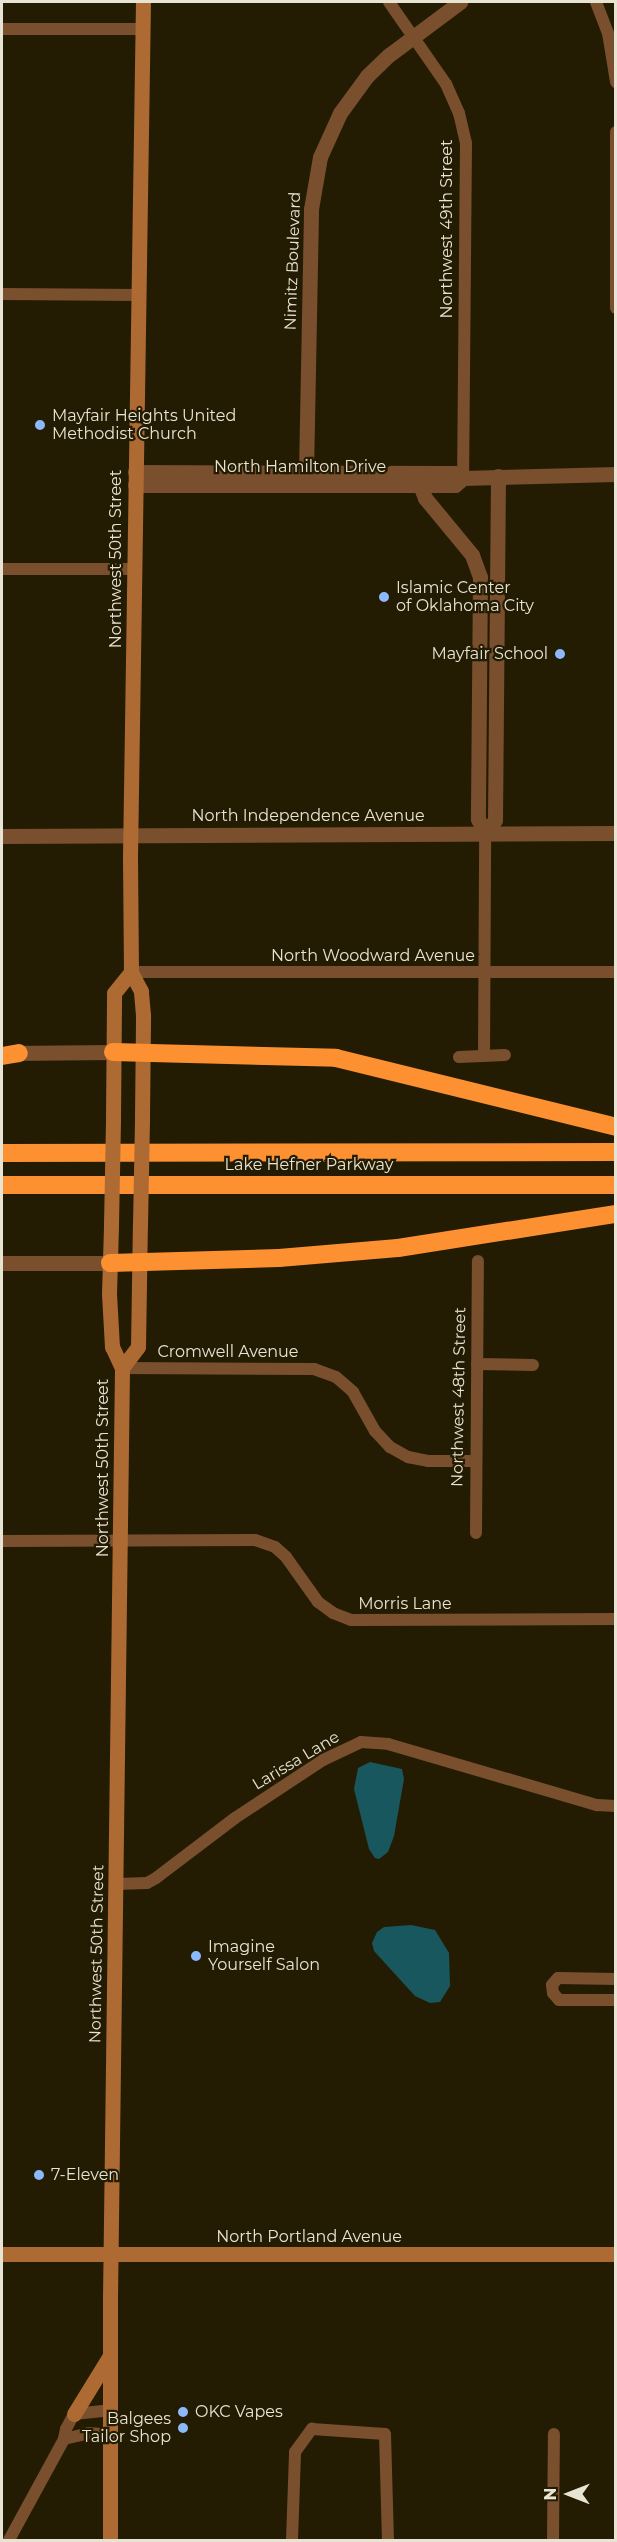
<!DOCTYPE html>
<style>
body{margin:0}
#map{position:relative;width:617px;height:2542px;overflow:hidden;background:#231c02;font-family:Montserrat,sans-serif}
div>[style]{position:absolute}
.water>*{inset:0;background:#19575f}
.minor>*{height:12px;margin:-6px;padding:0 6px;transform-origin:6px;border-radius:6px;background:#794f2e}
.tertiary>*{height:15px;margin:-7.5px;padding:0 7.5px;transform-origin:7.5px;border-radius:7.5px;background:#794f2e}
.secondary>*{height:15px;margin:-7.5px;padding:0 7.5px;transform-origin:7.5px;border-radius:7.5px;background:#ae6a33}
.motorway>*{height:18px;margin:-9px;padding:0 9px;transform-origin:9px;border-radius:9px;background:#fd9132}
.secondary-bridge>*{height:15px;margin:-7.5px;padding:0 7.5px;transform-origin:7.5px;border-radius:7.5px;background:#ae6a33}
.dots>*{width:16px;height:16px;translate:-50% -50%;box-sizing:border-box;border:3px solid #231c02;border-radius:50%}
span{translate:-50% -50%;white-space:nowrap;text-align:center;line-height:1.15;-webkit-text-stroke:4.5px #231c02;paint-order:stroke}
.street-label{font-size:16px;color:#e8e4d4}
.poi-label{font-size:16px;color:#e8e4d4}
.left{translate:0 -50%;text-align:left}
.right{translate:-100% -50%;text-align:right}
.frame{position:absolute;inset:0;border:3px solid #e8e4d4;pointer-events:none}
.north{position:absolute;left:539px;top:2464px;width:60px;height:60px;-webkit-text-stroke:4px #231c02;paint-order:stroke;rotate:270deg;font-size:16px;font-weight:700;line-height:24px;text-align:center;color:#e8e4d4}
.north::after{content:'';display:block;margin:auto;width:21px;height:27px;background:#e8e4d4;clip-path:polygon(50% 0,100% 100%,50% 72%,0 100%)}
</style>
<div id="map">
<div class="water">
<div style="clip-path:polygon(370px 1762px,402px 1769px,404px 1779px,394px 1836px,388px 1852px,379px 1859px,375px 1858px,369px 1849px,354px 1789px,358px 1768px)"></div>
<div style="clip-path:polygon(411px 1925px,435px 1930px,449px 1953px,450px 1986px,440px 2002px,430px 2003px,415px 1996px,374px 1951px,372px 1943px,377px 1932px,384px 1927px)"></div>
</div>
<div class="minor">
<div style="left:389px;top:2px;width:100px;rotate:55.2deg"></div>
<div style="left:446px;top:84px;width:32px;rotate:66deg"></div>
<div style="left:459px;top:113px;width:31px;rotate:77deg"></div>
<div style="left:466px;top:143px;width:335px;rotate:90.5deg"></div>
<div style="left:596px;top:2px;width:33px;rotate:69deg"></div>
<div style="left:608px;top:33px;width:50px;rotate:80.7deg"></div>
<div style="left:2px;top:29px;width:141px"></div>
<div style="left:616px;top:132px;width:176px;rotate:90deg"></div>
<div style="left:2px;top:294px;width:137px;rotate:0.4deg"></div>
<div style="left:2px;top:569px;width:132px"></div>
<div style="left:131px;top:972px;width:485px"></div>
<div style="left:484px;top:1056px;width:223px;rotate:-89.7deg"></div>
<div style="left:459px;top:1057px;width:46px;rotate:-2.5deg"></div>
<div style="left:477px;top:1364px;width:56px;rotate:1deg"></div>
<div style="left:122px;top:1368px;width:192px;rotate:0.3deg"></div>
<div style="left:314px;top:1369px;width:23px;rotate:20deg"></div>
<div style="left:336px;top:1377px;width:23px;rotate:41deg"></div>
<div style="left:353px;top:1392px;width:45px;rotate:60.6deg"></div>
<div style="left:375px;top:1431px;width:22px;rotate:47deg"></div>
<div style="left:390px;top:1447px;width:21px;rotate:29deg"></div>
<div style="left:408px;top:1457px;width:20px;rotate:11deg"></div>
<div style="left:428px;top:1461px;width:47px"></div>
<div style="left:476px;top:1533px;width:272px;rotate:-89.6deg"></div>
<div style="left:2px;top:1541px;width:253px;rotate:-0.2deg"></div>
<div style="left:255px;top:1540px;width:21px;rotate:19deg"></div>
<div style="left:275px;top:1547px;width:15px;rotate:42deg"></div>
<div style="left:286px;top:1557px;width:55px;rotate:54.6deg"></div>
<div style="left:318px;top:1602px;width:19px;rotate:36deg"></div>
<div style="left:333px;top:1613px;width:19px;rotate:21deg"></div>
<div style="left:351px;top:1620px;width:265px;rotate:-0.2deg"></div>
<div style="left:117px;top:1884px;width:30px;rotate:-2deg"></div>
<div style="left:147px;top:1883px;width:10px;rotate:-29deg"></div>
<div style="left:156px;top:1878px;width:99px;rotate:-37.2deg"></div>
<div style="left:235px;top:1818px;width:105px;rotate:-33.4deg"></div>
<div style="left:323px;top:1760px;width:42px;rotate:-25.3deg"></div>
<div style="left:361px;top:1742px;width:27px;rotate:4deg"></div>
<div style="left:388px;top:1744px;width:218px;rotate:16.3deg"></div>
<div style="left:597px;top:1805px;width:19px;rotate:3deg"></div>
<div style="left:616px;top:1979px;width:58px;rotate:-179deg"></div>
<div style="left:558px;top:1978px;width:9px;rotate:131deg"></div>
<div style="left:552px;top:1985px;width:8px;rotate:83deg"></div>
<div style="left:553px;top:1993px;width:9px;rotate:49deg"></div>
<div style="left:559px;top:2000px;width:57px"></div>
<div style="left:64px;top:2439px;width:26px;rotate:-13deg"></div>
<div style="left:89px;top:2433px;width:21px;rotate:5deg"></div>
<div style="left:9px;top:2540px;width:115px;rotate:-61.4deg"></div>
<div style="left:64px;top:2439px;width:10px;rotate:-79deg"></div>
<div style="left:66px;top:2429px;width:17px;rotate:-62deg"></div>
<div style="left:74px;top:2414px;width:36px;rotate:-6deg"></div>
<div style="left:292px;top:2540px;width:88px;rotate:-88deg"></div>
<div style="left:295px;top:2452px;width:29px;rotate:-54deg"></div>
<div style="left:312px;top:2429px;width:73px;rotate:3.9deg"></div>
<div style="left:385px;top:2434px;width:106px;rotate:88.4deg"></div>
<div style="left:553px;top:2540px;width:106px;rotate:-89.5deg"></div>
</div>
<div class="tertiary">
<div style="left:135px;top:472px;width:320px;rotate:0.2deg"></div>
<div style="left:455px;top:473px;width:9px;rotate:32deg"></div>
<div style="left:463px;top:478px;width:153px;rotate:-1.5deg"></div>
<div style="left:306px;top:473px;width:264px;rotate:-88.9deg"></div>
<div style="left:311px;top:209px;width:53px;rotate:-80.2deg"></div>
<div style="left:320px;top:157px;width:48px;rotate:-65.6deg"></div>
<div style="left:340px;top:113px;width:46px;rotate:-53.9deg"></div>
<div style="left:367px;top:76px;width:30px;rotate:-44deg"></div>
<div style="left:389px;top:55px;width:89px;rotate:-36.7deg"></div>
<div style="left:135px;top:485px;width:320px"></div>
<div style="left:455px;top:485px;width:11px;rotate:-41deg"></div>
<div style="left:420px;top:485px;width:14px;rotate:69deg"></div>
<div style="left:425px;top:498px;width:74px;rotate:50.5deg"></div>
<div style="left:472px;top:555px;width:23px;rotate:70deg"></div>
<div style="left:480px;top:577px;width:242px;rotate:90.5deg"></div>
<div style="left:478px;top:819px;width:16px;rotate:63deg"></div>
<div style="left:485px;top:833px;width:16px;rotate:-52deg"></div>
<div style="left:495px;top:820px;width:344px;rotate:-89.5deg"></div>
<div style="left:2px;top:836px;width:614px;rotate:-0.28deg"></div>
<div style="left:8px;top:1053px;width:105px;rotate:-0.5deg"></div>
<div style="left:2px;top:1263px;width:108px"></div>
</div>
<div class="secondary">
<div style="left:142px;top:1117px;width:102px;rotate:-89.4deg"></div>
<div style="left:143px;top:1015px;width:24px;rotate:-95deg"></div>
<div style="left:141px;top:991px;width:21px;rotate:-118deg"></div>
<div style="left:131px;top:972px;width:115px;rotate:-90.5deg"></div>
<div style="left:130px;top:857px;width:855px;rotate:-89.13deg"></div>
<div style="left:113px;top:1118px;width:125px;rotate:-89.5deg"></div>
<div style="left:114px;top:993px;width:27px;rotate:-51deg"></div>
<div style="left:122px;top:1368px;width:26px;rotate:-53deg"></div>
<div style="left:138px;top:1347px;width:122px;rotate:-89.1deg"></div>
<div style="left:2px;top:2254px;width:614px"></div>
<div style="left:74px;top:2414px;width:67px;rotate:-58.4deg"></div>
<div style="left:110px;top:2540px;width:242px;rotate:-90deg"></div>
<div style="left:110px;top:2298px;width:930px;rotate:-89.26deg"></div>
<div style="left:122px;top:1368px;width:23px;rotate:-115deg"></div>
<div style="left:112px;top:1347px;width:53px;rotate:-93.2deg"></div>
<div style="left:109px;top:1294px;width:69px;rotate:-88.3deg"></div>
</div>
<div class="motorway">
<div style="left:113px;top:1052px;width:223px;rotate:1.5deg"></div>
<div style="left:336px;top:1058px;width:288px;rotate:13.8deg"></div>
<div style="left:2px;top:1056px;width:17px;rotate:-10deg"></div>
<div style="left:2px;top:1153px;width:614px;rotate:-0.09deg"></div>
<div style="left:2px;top:1185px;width:614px"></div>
<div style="left:110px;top:1263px;width:169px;rotate:-1.7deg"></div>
<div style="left:279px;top:1258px;width:119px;rotate:-4.8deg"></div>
<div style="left:398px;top:1248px;width:221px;rotate:-8.9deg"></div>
</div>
<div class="secondary-bridge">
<div style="left:111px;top:1225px;width:107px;rotate:-88.9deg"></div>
<div style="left:140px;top:1225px;width:108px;rotate:-88.9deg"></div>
</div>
<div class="dots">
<div style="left:40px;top:425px;background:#8cb9fc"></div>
<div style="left:384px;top:597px;background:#8cb9fc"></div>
<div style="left:560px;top:654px;background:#8cb9fc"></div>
<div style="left:196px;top:1956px;background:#8cb9fc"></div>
<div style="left:39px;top:2175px;background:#8cb9fc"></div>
<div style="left:183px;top:2412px;background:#8cb9fc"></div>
<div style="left:183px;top:2428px;background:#8cb9fc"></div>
</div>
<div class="street-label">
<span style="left:447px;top:229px;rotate:-90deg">Northwest 49th Street</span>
<span style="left:293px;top:261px;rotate:-88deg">Nimitz Boulevard</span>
<span style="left:300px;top:467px">North Hamilton Drive</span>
<span style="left:116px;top:559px;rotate:-90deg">Northwest 50th Street</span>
<span style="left:308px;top:816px">North Independence Avenue</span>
<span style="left:373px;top:956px">North Woodward Avenue</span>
<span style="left:309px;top:1165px">Lake Hefner Parkway</span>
<span style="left:228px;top:1352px">Cromwell Avenue</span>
<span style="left:459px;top:1397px;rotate:-89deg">Northwest 48th Street</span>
<span style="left:103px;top:1468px;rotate:-90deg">Northwest 50th Street</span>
<span style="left:405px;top:1604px">Morris Lane</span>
<span style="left:296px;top:1761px;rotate:-31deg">Larissa Lane</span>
<span style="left:97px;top:1954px;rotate:-89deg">Northwest 50th Street</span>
<span style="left:309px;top:2237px">North Portland Avenue</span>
</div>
<div class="poi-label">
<span class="left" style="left:52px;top:425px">Mayfair Heights United<br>Methodist Church</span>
<span class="left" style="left:396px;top:597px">Islamic Center<br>of Oklahoma City</span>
<span class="right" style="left:548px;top:654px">Mayfair School</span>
<span class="left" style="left:208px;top:1956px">Imagine<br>Yourself Salon</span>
<span class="left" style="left:51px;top:2175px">7-Eleven</span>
<span class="left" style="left:195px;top:2412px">OKC Vapes</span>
<span class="right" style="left:171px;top:2428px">Balgees<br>Tailor Shop</span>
</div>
<div class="frame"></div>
<div class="north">N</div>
</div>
